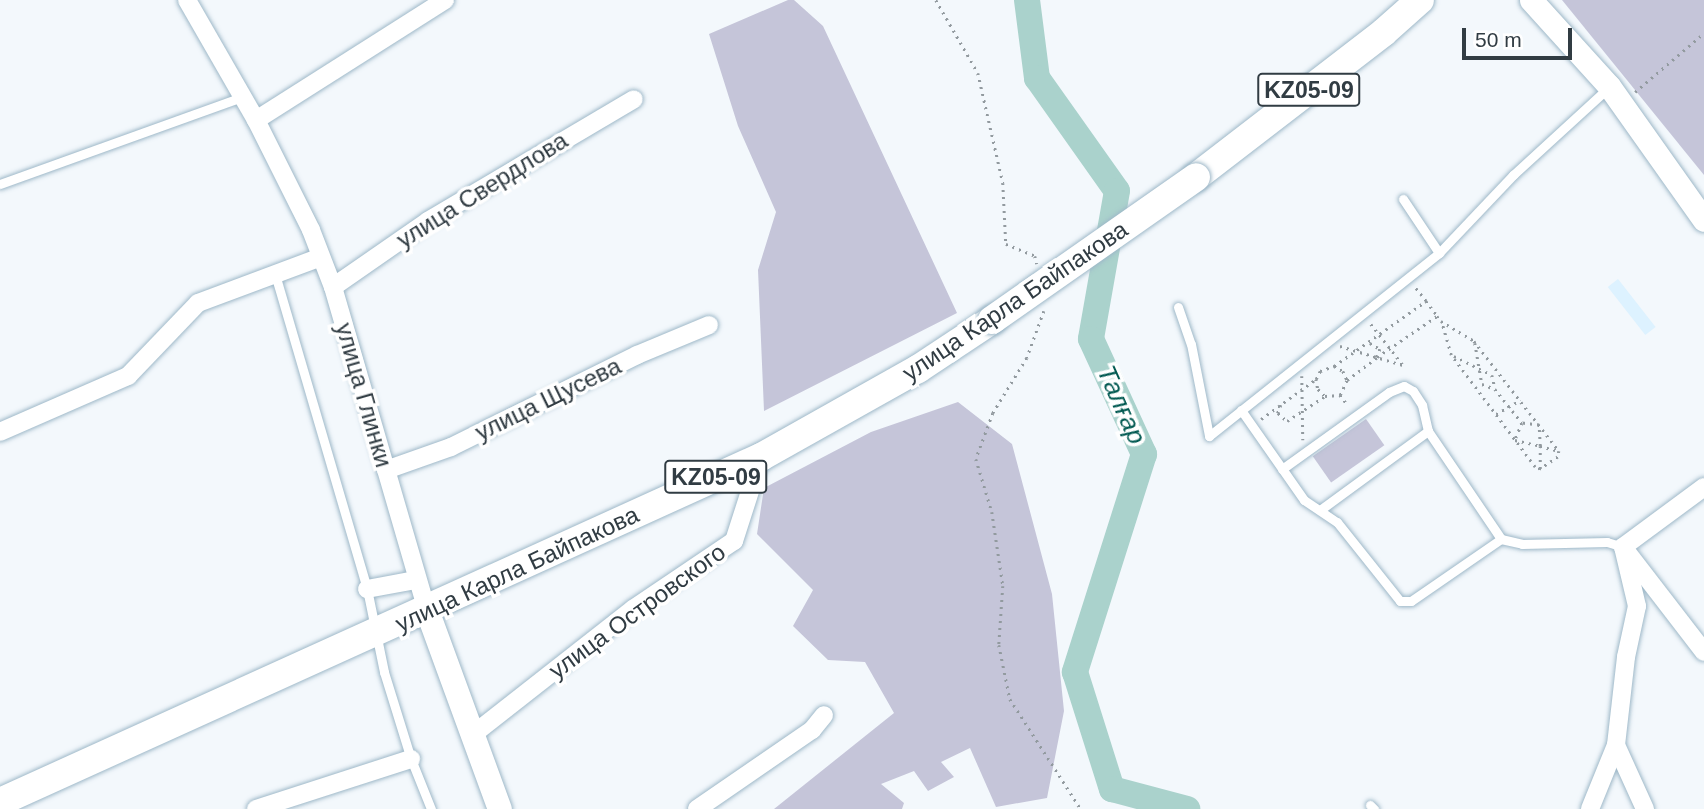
<!DOCTYPE html>
<meta charset="utf-8">
<style>
body{margin:0}
#map{position:relative;width:1704px;height:809px;overflow:hidden;background:#f3f8fc;font-family:Arial,sans-serif}
div>[style]{position:absolute}
.built>*{inset:0;background:#ddf2ff;transform-origin:0 0}
.green>*{inset:0;background:#c5c5d9;transform-origin:0 0}
.river>*{height:26px;margin:-13px;padding:0 13px;transform-origin:13px;border-radius:13px;background:#aad2cc}
.path>*{height:2.5px;margin-top:-1.25px;transform-origin:0;background:repeating-linear-gradient(90deg,#929a9f 0 2px,transparent 0 7px)}
.roads{filter:drop-shadow(0 0 2px #9eb8c8) drop-shadow(0 0 2px #9eb8c8)}
.service>*{height:9px;margin:-4.5px;padding:0 4.5px;transform-origin:4.5px;border-radius:4.5px;background:#fff}
.minor>*{height:18px;margin:-9px;padding:0 9px;transform-origin:9px;border-radius:9px;background:#fff}
.tertiary>*{height:23px;margin:-11.5px;padding:0 11.5px;transform-origin:11.5px;border-radius:11.5px;background:#fff}
.secondary>*{height:24px;margin:-12px;padding:0 12px;transform-origin:12px;border-radius:12px;background:#fff}
.primary>*{height:28px;margin:-14px;padding:0 14px;transform-origin:14px;border-radius:14px;background:#fff}
.bridges{filter:drop-shadow(0 0 2px #9eb8c8) drop-shadow(0 0 2px #9eb8c8)}
.primary-bridge>*{height:28px;margin:-14px;padding:0 14px;transform-origin:14px;border-radius:14px;background:#fff}
span{translate:-50% -50%;white-space:nowrap;text-align:center;line-height:1.15;-webkit-text-stroke:7px #fff;paint-order:stroke}
.shield-label span{padding:2px 5px;background:#fff;border:2px solid;border-radius:5px;-webkit-text-stroke-width:0}
.shield-label{font-size:23px;color:#313c43;font-weight:700}
.street-label{font-size:24px;color:#313c43}
.water-label{font-size:26px;color:#015951;font-style:italic}
.scale{position:absolute;left:1462px;top:28px;width:110px;height:32px;box-sizing:border-box;border:4px solid #313c43;border-top:0;padding-left:9px;font-size:21px;line-height:24px;white-space:nowrap;color:#313c43;-webkit-text-stroke:5px #fff;paint-order:stroke}
</style>
<div id="map">
<div class="built">
<div style="left:1618px;top:279px;width:61px;height:13px;rotate:52deg"></div>
</div>
<div class="green">
<div style="clip-path:polygon(788px 0,794px 0,823px 26px,957px 313px,764px 411px,758px 270px,776px 212px,738px 126px,709px 34px)"></div>
<div style="clip-path:polygon(1562px 0,1704px 0,1704px 175px)"></div>
<div style="clip-path:polygon(958px 402px,1012px 444px,1052px 594px,1064px 711px,1047px 798px,996px 807px,970px 748px,941px 762px,954px 777px,928px 791px,914px 771px,881px 784px,904px 803px,902px 809px,774px 809px,894px 713px,865px 662px,828px 660px,793px 626px,813px 590px,757px 534px,764px 488px,871px 432px)"></div>
<div style="left:1366px;top:419px;width:32px;height:65px;rotate:55deg"></div>
</div>
<div class="river">
<div style="left:1027px;top:0;width:79px;rotate:82.7deg"></div>
<div style="left:1037px;top:78px;width:138px;rotate:54.7deg"></div>
<div style="left:1117px;top:191px;width:150px;rotate:100deg"></div>
<div style="left:1091px;top:339px;width:127px;rotate:65.3deg"></div>
<div style="left:1144px;top:454px;width:229px;rotate:107.6deg"></div>
<div style="left:1075px;top:672px;width:123px;rotate:72.5deg"></div>
<div style="left:1112px;top:789px;width:78px;rotate:14.9deg"></div>
</div>
<div class="path">
<div style="left:936px;top:0;width:84px;rotate:60.1deg"></div>
<div style="left:978px;top:73px;width:113px;rotate:77.2deg"></div>
<div style="left:1003px;top:183px;width:61px;rotate:87.2deg"></div>
<div style="left:1006px;top:244px;width:31px;rotate:22deg"></div>
<div style="left:1035px;top:256px;width:8px;rotate:76deg"></div>
<div style="left:1635px;top:92px;width:91px;rotate:-40.5deg"></div>
<div style="left:1426px;top:301px;width:18px;rotate:52deg"></div>
<div style="left:1044px;top:311px;width:50px;rotate:109.9deg"></div>
<div style="left:1027px;top:358px;width:65px;rotate:121.7deg"></div>
<div style="left:993px;top:413px;width:49px;rotate:110.3deg"></div>
<div style="left:976px;top:459px;width:55px;rotate:73.2deg"></div>
<div style="left:992px;top:512px;width:75px;rotate:81.5deg"></div>
<div style="left:1003px;top:586px;width:59px;rotate:93.9deg"></div>
<div style="left:999px;top:645px;width:55px;rotate:78.5deg"></div>
<div style="left:1010px;top:699px;width:131px;rotate:57.2deg"></div>
<div style="left:1441px;top:321px;width:39px;rotate:31deg"></div>
<div style="left:1474px;top:341px;width:139px;rotate:52.3deg"></div>
<div style="left:1559px;top:451px;width:6px;rotate:99deg"></div>
<div style="left:1558px;top:457px;width:22px;rotate:146deg"></div>
<div style="left:1540px;top:469px;width:5px;rotate:-158deg"></div>
<div style="left:1535px;top:467px;width:140px;rotate:-126.9deg"></div>
<div style="left:1451px;top:355px;width:35px;rotate:-106deg"></div>
<div style="left:1371px;top:324px;width:52px;rotate:52deg"></div>
<div style="left:1370px;top:343px;width:12px;rotate:31deg"></div>
<div style="left:1380px;top:349px;width:9px;rotate:111deg"></div>
<div style="left:1475px;top:343px;width:42px;rotate:80.3deg"></div>
<div style="left:1482px;top:384px;width:14px;rotate:21deg"></div>
<div style="left:1495px;top:389px;width:43px;rotate:51.5deg"></div>
<div style="left:1340px;top:346px;width:66px;rotate:16.8deg"></div>
<div style="left:1454px;top:356px;width:42px;rotate:26.6deg"></div>
<div style="left:1492px;top:375px;width:13px;rotate:77deg"></div>
<div style="left:1334px;top:366px;width:10px;rotate:29deg"></div>
<div style="left:1343px;top:371px;width:10px;rotate:66deg"></div>
<div style="left:1302px;top:376px;width:64px;rotate:89.1deg"></div>
<div style="left:1316px;top:379px;width:10px;rotate:79deg"></div>
<div style="left:1318px;top:389px;width:10px;rotate:45deg"></div>
<div style="left:1340px;top:395px;width:11px;rotate:52deg"></div>
<div style="left:1281px;top:405px;width:9px;rotate:111deg"></div>
<div style="left:1278px;top:413px;width:12px;rotate:42deg"></div>
<div style="left:1287px;top:421px;width:45px;rotate:-33.3deg"></div>
<div style="left:1325px;top:396px;width:15px;rotate:-4deg"></div>
<div style="left:1340px;top:395px;width:17px;rotate:-65deg"></div>
<div style="left:1347px;top:380px;width:38px;rotate:-37deg"></div>
<div style="left:1377px;top:357px;width:73px;rotate:-34.3deg"></div>
<div style="left:1437px;top:316px;width:6px;rotate:51deg"></div>
<div style="left:1496px;top:414px;width:28px;rotate:-30deg"></div>
<div style="left:1261px;top:419px;width:68px;rotate:-36deg"></div>
<div style="left:1316px;top:379px;width:9px;rotate:-63deg"></div>
<div style="left:1320px;top:371px;width:15px;rotate:-20deg"></div>
<div style="left:1334px;top:366px;width:113px;rotate:-35.2deg"></div>
<div style="left:1426px;top:301px;width:19px;rotate:-129deg"></div>
<div style="left:1540px;top:469px;width:23px;rotate:-90deg"></div>
<div style="left:1540px;top:446px;width:21px;rotate:-93deg"></div>
<div style="left:1539px;top:425px;width:17px;rotate:-173deg"></div>
<div style="left:1522px;top:423px;width:18px;rotate:112deg"></div>
<div style="left:1515px;top:440px;width:26px;rotate:13deg"></div>
<div style="left:1540px;top:446px;width:20px;rotate:15deg"></div>
</div>
<div class="roads">
<div class="service">
<div style="left:0;top:184px;width:257px;rotate:-19.8deg"></div>
<div style="left:1403px;top:199px;width:65px;rotate:56.3deg"></div>
<div style="left:275px;top:274px;width:328px;rotate:73.7deg"></div>
<div style="left:367px;top:589px;width:85px;rotate:78.4deg"></div>
<div style="left:384px;top:672px;width:91px;rotate:72.8deg"></div>
<div style="left:411px;top:759px;width:54px;rotate:68.2deg"></div>
<div style="left:1178px;top:307px;width:39px;rotate:71deg"></div>
<div style="left:1191px;top:344px;width:94px;rotate:78.9deg"></div>
<div style="left:1209px;top:436px;width:294px;rotate:-38.5deg"></div>
<div style="left:1439px;top:253px;width:108px;rotate:-46.5deg"></div>
<div style="left:1513px;top:175px;width:129px;rotate:-42.5deg"></div>
<div style="left:1241px;top:410px;width:110px;rotate:55deg"></div>
<div style="left:1304px;top:500px;width:40px;rotate:34deg"></div>
<div style="left:1337px;top:522px;width:101px;rotate:51.4deg"></div>
<div style="left:1400px;top:601px;width:11px"></div>
<div style="left:1411px;top:601px;width:109px;rotate:-34.6deg"></div>
<div style="left:1501px;top:539px;width:22px;rotate:13deg"></div>
<div style="left:1522px;top:544px;width:85px;rotate:-1.3deg"></div>
<div style="left:1607px;top:542px;width:17px;rotate:17deg"></div>
<div style="left:1282px;top:469px;width:132px;rotate:-35.7deg"></div>
<div style="left:1389px;top:392px;width:16px;rotate:-22deg"></div>
<div style="left:1404px;top:386px;width:10px;rotate:29deg"></div>
<div style="left:1413px;top:391px;width:17px;rotate:57deg"></div>
<div style="left:1422px;top:405px;width:27px;rotate:77deg"></div>
<div style="left:1428px;top:431px;width:130px;rotate:55.9deg"></div>
<div style="left:1320px;top:510px;width:134px;rotate:-36.2deg"></div>
<div style="left:1370px;top:805px;width:6px;rotate:45deg"></div>
</div>
<div class="minor">
<div style="left:187px;top:0;width:138px;rotate:60.1deg"></div>
<div style="left:256px;top:120px;width:123px;rotate:63.4deg"></div>
<div style="left:311px;top:230px;width:61px;rotate:68.9deg"></div>
<div style="left:333px;top:287px;width:336px;rotate:73.8deg"></div>
<div style="left:256px;top:120px;width:224px;rotate:-32.4deg"></div>
<div style="left:333px;top:287px;width:116px;rotate:-34.8deg"></div>
<div style="left:428px;top:221px;width:239px;rotate:-30.6deg"></div>
<div style="left:0;top:432px;width:140px;rotate:-23.6deg"></div>
<div style="left:128px;top:376px;width:101px;rotate:-46.2deg"></div>
<div style="left:198px;top:303px;width:131px;rotate:-20.5deg"></div>
<div style="left:386px;top:470px;width:69px;rotate:-19.5deg"></div>
<div style="left:451px;top:447px;width:208px;rotate:-26.3deg"></div>
<div style="left:637px;top:355px;width:78px;rotate:-22.6deg"></div>
<div style="left:1627px;top:552px;width:126px;rotate:52.4deg"></div>
<div style="left:367px;top:589px;width:50px;rotate:-10.4deg"></div>
<div style="left:471px;top:736px;width:206px;rotate:-38.1deg"></div>
<div style="left:633px;top:609px;width:122px;rotate:-34deg"></div>
<div style="left:734px;top:541px;width:88px;rotate:-72.2deg"></div>
<div style="left:256px;top:809px;width:163px;rotate:-17.9deg"></div>
<div style="left:697px;top:809px;width:140px;rotate:-34.5deg"></div>
<div style="left:812px;top:730px;width:19px;rotate:-51deg"></div>
<div style="left:1590px;top:809px;width:69px;rotate:-67.9deg"></div>
<div style="left:1645px;top:809px;width:70px;rotate:-114.4deg"></div>
<div style="left:1616px;top:745px;width:89px;rotate:-83.5deg"></div>
<div style="left:1626px;top:657px;width:52px;rotate:-77.8deg"></div>
<div style="left:1637px;top:606px;width:61px;rotate:-103.3deg"></div>
<div style="left:1623px;top:547px;width:101px;rotate:-36.5deg"></div>
</div>
<div class="tertiary">
<div style="left:1531px;top:0;width:116px;rotate:47.8deg"></div>
<div style="left:1609px;top:86px;width:164px;rotate:54.7deg"></div>
</div>
<div class="secondary">
<div style="left:427px;top:610px;width:212px;rotate:69.9deg"></div>
</div>
<div class="primary">
<div style="left:1196px;top:177px;width:237px;rotate:-37.6deg"></div>
<div style="left:1384px;top:32px;width:48px;rotate:-41.6deg"></div>
<div style="left:0;top:802px;width:836px;rotate:-24.39deg"></div>
<div style="left:761px;top:457px;width:180px;rotate:-29.3deg"></div>
<div style="left:918px;top:369px;width:89px;rotate:-33.5deg"></div>
</div>
</div>
<div class="bridges">
<div class="primary-bridge">
<div style="left:992px;top:320px;width:249px;rotate:-35deg"></div>
</div>
</div>
<div class="shield-label">
<span style="left:1309px;top:90px">KZ05-09</span>
<span style="left:716px;top:477px">KZ05-09</span>
</div>
<div class="street-label">
<span style="left:482px;top:190px;rotate:-32deg">улица Свердлова</span>
<span style="left:1015px;top:301px;rotate:-34deg">улица Карла Байпакова</span>
<span style="left:364px;top:395px;rotate:74deg">улица Глинки</span>
<span style="left:548px;top:399px;rotate:-26deg">улица Щусева</span>
<span style="left:517px;top:569px;rotate:-25deg">улица Карла Байпакова</span>
<span style="left:637px;top:611px;rotate:-36deg">улица Островского</span>
</div>
<div class="water-label">
<span style="left:1121px;top:405px;rotate:66deg">Талғар</span>
</div>
<div class="scale">50 m</div>
</div>
